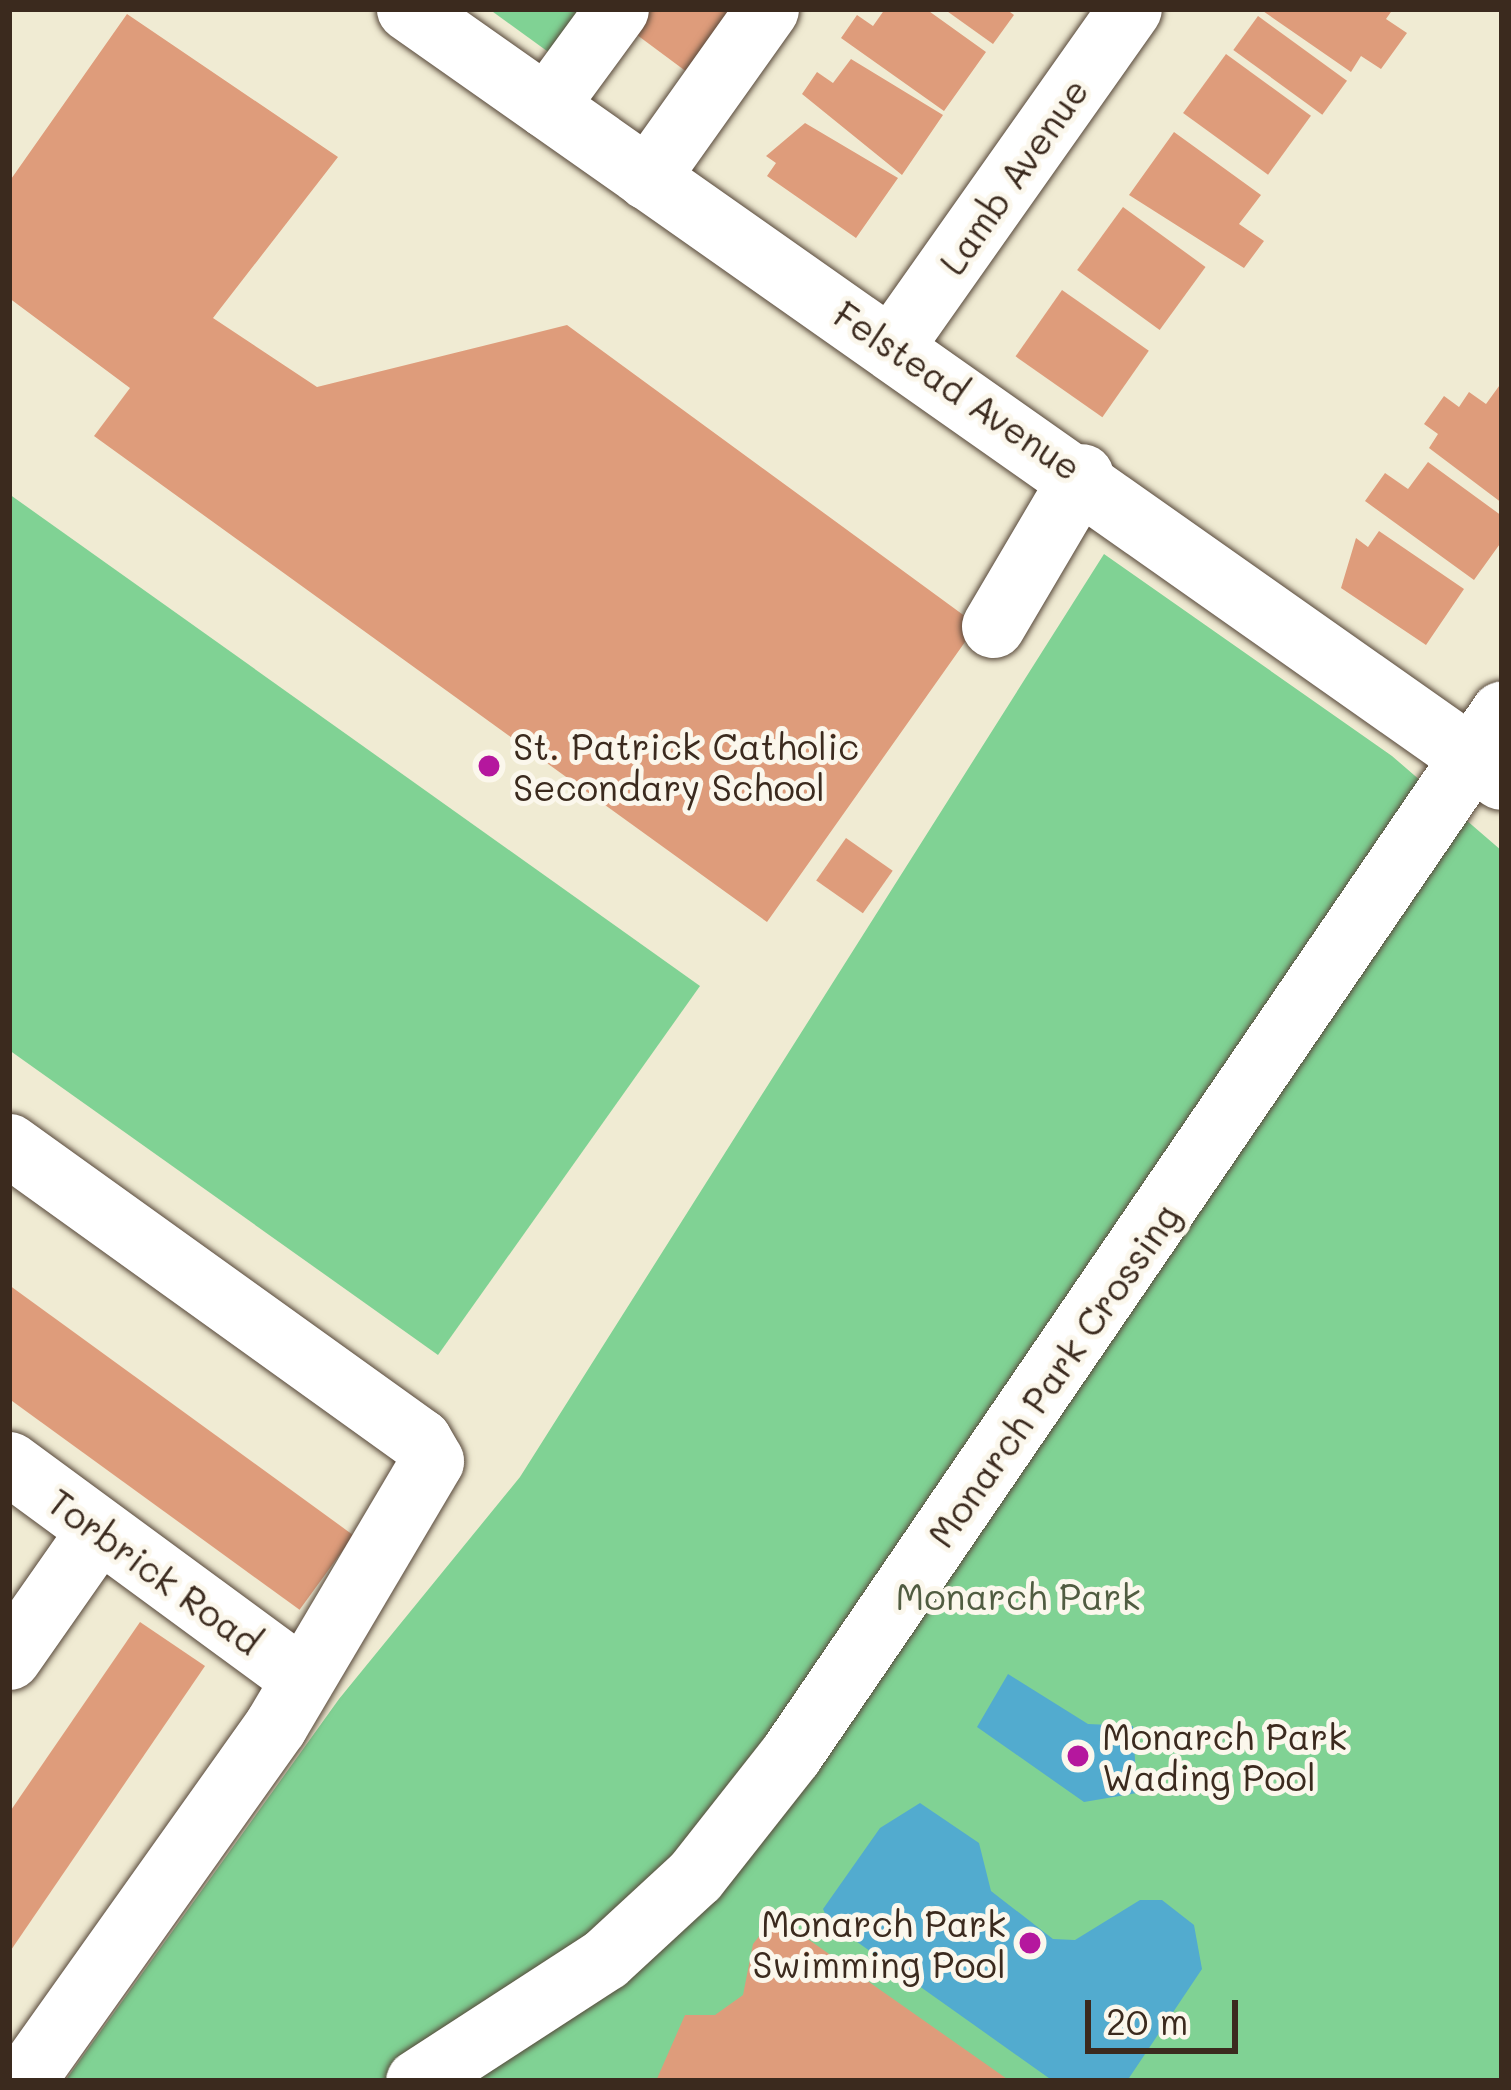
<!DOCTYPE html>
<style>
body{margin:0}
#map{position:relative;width:1511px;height:2090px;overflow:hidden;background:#f0ebd3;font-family:Mali,sans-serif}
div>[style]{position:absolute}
.green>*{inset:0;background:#80d294}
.water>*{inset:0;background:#52abcf}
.building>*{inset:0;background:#de9c7b;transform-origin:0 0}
.roads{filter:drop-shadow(0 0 3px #564739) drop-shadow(0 0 3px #564739)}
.minor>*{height:63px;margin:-31.5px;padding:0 31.5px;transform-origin:31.5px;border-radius:31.5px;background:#fff}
.dots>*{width:33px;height:33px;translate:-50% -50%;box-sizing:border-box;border:6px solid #fbf7ec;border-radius:50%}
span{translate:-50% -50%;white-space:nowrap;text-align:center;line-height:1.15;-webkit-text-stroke:10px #fbf7ec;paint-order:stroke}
.street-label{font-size:36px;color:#3b2a1e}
.poi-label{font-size:36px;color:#3b2a1e}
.left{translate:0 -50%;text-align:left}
.right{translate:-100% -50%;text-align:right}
.park-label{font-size:36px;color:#505c41}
.frame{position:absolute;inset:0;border:12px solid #3b2a1e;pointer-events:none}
.scale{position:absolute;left:1085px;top:2000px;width:153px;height:54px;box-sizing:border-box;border:6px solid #3b2a1e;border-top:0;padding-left:15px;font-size:36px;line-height:42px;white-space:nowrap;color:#3b2a1e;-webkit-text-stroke:9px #fbf7ec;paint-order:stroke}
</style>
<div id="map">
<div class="green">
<div style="clip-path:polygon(489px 9px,593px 9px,558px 59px)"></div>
<div style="clip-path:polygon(9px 494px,700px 986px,438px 1355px,9px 1050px)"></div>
<div style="clip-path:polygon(1104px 554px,1392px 756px,1502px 851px,1502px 2081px,65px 2081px,339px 1699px,520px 1477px)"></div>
</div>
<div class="water">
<div style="clip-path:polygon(1008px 1674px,1088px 1724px,1133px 1726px,1137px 1793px,1084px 1802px,977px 1727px)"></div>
<div style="clip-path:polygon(920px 1803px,979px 1843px,991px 1891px,1053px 1939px,1075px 1940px,1140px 1900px,1162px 1900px,1194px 1925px,1202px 1969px,1127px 2081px,1053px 2081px,829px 1922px,823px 1909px,880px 1828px)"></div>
</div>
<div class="building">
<div style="clip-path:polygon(645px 9px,752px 9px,699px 81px,629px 29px)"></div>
<div style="clip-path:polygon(885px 9px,926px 9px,986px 52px,944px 111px,841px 38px,857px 15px,873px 26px)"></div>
<div style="clip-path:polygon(944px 9px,1006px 9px,1014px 15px,993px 44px)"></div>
<div style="clip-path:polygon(1260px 9px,1393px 9px,1386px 19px,1407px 33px,1381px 69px,1361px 56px,1351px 72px)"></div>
<div style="clip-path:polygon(127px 14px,338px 157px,213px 318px,317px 387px,567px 325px,977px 625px,767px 922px,94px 436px,130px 388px,9px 298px,9px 182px)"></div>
<div style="left:1258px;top:16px;width:110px;height:42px;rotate:36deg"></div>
<div style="left:1226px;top:54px;width:105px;height:73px;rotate:36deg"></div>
<div style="clip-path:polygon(851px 59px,943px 115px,902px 175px,802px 94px,817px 72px,833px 83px)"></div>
<div style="clip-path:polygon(805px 123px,898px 178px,856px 238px,767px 176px,776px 163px,766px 156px)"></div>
<div style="clip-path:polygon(1174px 132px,1261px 195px,1239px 224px,1264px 241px,1244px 268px,1129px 195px)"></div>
<div style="left:1123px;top:207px;width:102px;height:78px;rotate:36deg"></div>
<div style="left:1062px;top:290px;width:106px;height:81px;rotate:35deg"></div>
<div style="clip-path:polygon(1502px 382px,1502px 503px,1429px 448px,1438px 434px,1424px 424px,1444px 396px,1459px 407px,1469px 392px,1486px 404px)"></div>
<div style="clip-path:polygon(1428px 462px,1502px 516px,1502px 541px,1474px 580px,1365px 501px,1385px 473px,1408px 489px)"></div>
<div style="clip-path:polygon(1379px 531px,1464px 589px,1426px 645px,1341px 588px,1356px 538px,1368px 547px)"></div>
<div style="left:846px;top:838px;width:57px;height:52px;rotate:35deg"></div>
<div style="left:9px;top:1285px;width:426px;height:92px;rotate:36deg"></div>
<div style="clip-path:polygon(140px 1622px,205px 1666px,9px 1953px,9px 1813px)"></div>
<div style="clip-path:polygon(775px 1916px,1010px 2081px,656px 2081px,685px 2015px,715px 2015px,743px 1995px,753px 1944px)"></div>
</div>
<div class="roads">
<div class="minor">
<div style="left:408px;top:9px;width:1336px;rotate:35.13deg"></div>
<div style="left:546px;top:106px;width:120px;rotate:-53.8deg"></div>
<div style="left:647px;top:178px;width:207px;rotate:-54.6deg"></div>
<div style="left:894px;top:343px;width:409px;rotate:-54.8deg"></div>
<div style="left:993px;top:626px;width:175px;rotate:-59.5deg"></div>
<div style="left:9px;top:1145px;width:506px;rotate:35.67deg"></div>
<div style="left:420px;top:1440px;width:24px;rotate:60deg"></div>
<div style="left:432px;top:1461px;width:307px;rotate:120.6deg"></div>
<div style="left:276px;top:1725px;width:437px;rotate:125.4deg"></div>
<div style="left:9px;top:1463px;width:363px;rotate:36.3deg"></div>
<div style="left:9px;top:1658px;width:155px;rotate:-55deg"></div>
<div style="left:417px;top:2081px;width:224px;rotate:-33deg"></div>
<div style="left:605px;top:1959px;width:122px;rotate:-42.7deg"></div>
<div style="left:695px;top:1876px;width:155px;rotate:-51.8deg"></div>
<div style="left:791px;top:1754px;width:1261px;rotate:-55.69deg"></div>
</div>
</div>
<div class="dots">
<div style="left:489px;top:766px;background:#b5179e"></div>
<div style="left:1078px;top:1756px;background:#b5179e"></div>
<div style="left:1030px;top:1943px;background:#b5179e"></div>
</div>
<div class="street-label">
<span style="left:1013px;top:176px;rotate:-55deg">Lamb Avenue</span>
<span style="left:958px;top:390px;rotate:34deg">Felstead Avenue</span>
<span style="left:1053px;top:1375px;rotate:-55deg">Monarch Park Crossing</span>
<span style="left:155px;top:1571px;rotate:36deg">Torbrick Road</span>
</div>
<div class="poi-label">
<span class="left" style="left:513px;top:766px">St. Patrick Catholic<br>Secondary School</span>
<span class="left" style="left:1102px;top:1756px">Monarch Park<br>Wading Pool</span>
<span class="right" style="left:1006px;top:1943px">Monarch Park<br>Swimming Pool</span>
</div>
<div class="park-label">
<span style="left:1018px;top:1596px">Monarch Park</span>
</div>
<div class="frame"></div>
<div class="scale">20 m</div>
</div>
